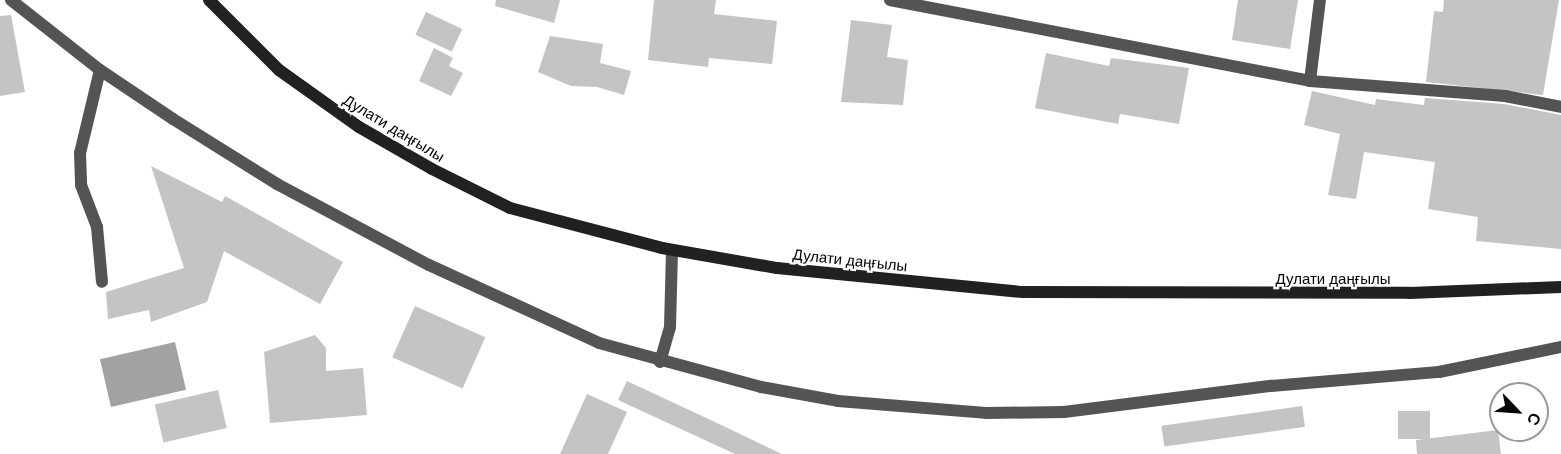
<!DOCTYPE html>
<meta charset="utf-8">
<style>
body{margin:0}
#map{position:relative;width:1561px;height:454px;overflow:hidden;background:#fff;font-family:Helvetica,sans-serif}
div>[style]{position:absolute}
.water>*{inset:0;background:#a2a2a2;transform-origin:0 0}
.building>*{inset:0;background:#c4c4c4;transform-origin:0 0}
.service>*{height:12px;margin:-6px;padding:0 6px;transform-origin:6px;border-radius:6px;background:#545454}
.minor>*{height:12px;margin:-6px;padding:0 6px;transform-origin:6px;border-radius:6px;background:#545454}
.secondary>*{height:12px;margin:-6px;padding:0 6px;transform-origin:6px;border-radius:6px;background:#212121}
span{translate:-50% -50%;white-space:nowrap;text-align:center;line-height:1.15;-webkit-text-stroke:4.5px #fff;paint-order:stroke}
.street-label{font-size:15px;color:#000}
.north{position:absolute;left:1489px;top:382px;width:60px;height:60px;box-sizing:border-box;background:#fff;border:2px solid #999;border-radius:50%;rotate:115deg;font-size:16px;font-weight:700;line-height:24px;text-align:center;color:#000}
.north::after{content:'';display:block;margin:auto;width:21px;height:27px;background:#000;clip-path:polygon(50% 0,100% 100%,50% 72%,0 100%)}
</style>
<div id="map">
<div class="water">
<div style="left:175px;top:342px;width:49px;height:77px;rotate:77deg"></div>
</div>
<div class="building">
<div style="clip-path:polygon(496px 0,560px 0,554px 23px,495px 6px)"></div>
<div style="clip-path:polygon(654px 0,716px 0,714px 14px,777px 21px,772px 64px,709px 58px,708px 67px,648px 60px)"></div>
<div style="clip-path:polygon(1238px 0,1298px 0,1290px 49px,1232px 40px)"></div>
<div style="clip-path:polygon(1444px 0,1559px 0,1543px 95px,1426px 82px,1434px 11px,1443px 12px)"></div>
<div style="left:426px;top:12px;width:40px;height:25px;rotate:25deg"></div>
<div style="clip-path:polygon(11px 15px,25px 92px,0 96px,0 16px)"></div>
<div style="clip-path:polygon(851px 20px,892px 25px,887px 57px,908px 60px,903px 105px,841px 102px)"></div>
<div style="clip-path:polygon(550px 36px,603px 44px,600px 63px,631px 71px,624px 95px,597px 87px,571px 86px,538px 72px)"></div>
<div style="clip-path:polygon(434px 48px,453px 58px,449px 66px,463px 73px,451px 96px,419px 81px)"></div>
<div style="clip-path:polygon(1046px 53px,1109px 66px,1111px 58px,1189px 68px,1179px 124px,1120px 114px,1118px 124px,1035px 108px)"></div>
<div style="clip-path:polygon(1312px 91px,1375px 105px,1376px 99px,1424px 105px,1425px 98px,1504px 104px,1561px 115px,1561px 249px,1476px 241px,1478px 217px,1428px 209px,1435px 162px,1364px 152px,1356px 199px,1328px 195px,1340px 134px,1304px 125px)"></div>
<div style="clip-path:polygon(151px 166px,222px 202px,225px 196px,343px 262px,320px 304px,224px 251px,207px 302px,151px 322px,149px 310px,108px 319px,106px 292px,184px 268px)"></div>
<div style="left:415px;top:306px;width:77px;height:56px;rotate:24deg"></div>
<div style="clip-path:polygon(315px 335px,326px 348px,326px 371px,363px 368px,367px 415px,270px 423px,264px 352px)"></div>
<div style="clip-path:polygon(627px 381px,717px 423px,782px 454px,735px 454px,618px 400px)"></div>
<div style="left:218px;top:390px;width:39px;height:65px;rotate:77deg"></div>
<div style="clip-path:polygon(587px 394px,627px 412px,608px 454px,560px 454px)"></div>
<div style="left:1302px;top:406px;width:21px;height:142px;rotate:82deg"></div>
<div style="left:1430px;top:411px;width:28px;height:32px;rotate:90deg"></div>
<div style="clip-path:polygon(1498px 430px,1501px 454px,1417px 454px,1416px 440px)"></div>
</div>
<div class="service">
<div style="left:11px;top:0;width:113px;rotate:38.2deg"></div>
<div style="left:100px;top:70px;width:88px;rotate:33.9deg"></div>
<div style="left:173px;top:119px;width:123px;rotate:32deg"></div>
<div style="left:277px;top:184px;width:172px;rotate:28.1deg"></div>
<div style="left:429px;top:265px;width:187px;rotate:24.6deg"></div>
<div style="left:599px;top:343px;width:168px;rotate:15.2deg"></div>
<div style="left:761px;top:387px;width:78px;rotate:10.3deg"></div>
<div style="left:838px;top:401px;width:148px;rotate:4.6deg"></div>
<div style="left:986px;top:413px;width:78px;rotate:-0.7deg"></div>
<div style="left:1064px;top:412px;width:209px;rotate:-7.2deg"></div>
<div style="left:1271px;top:386px;width:169px;rotate:-4.8deg"></div>
<div style="left:1439px;top:372px;width:125px;rotate:-11.6deg"></div>
<div style="left:100px;top:70px;width:85px;rotate:103.5deg"></div>
<div style="left:80px;top:153px;width:32px;rotate:88deg"></div>
<div style="left:81px;top:185px;width:45px;rotate:69.1deg"></div>
<div style="left:97px;top:227px;width:55px;rotate:84.8deg"></div>
<div style="left:660px;top:362px;width:36px;rotate:-74deg"></div>
<div style="left:670px;top:327px;width:77px;rotate:-88.5deg"></div>
</div>
<div class="minor">
<div style="left:890px;top:0;width:428px;rotate:10.9deg"></div>
<div style="left:1310px;top:81px;width:196px;rotate:4.4deg"></div>
<div style="left:1505px;top:96px;width:57px;rotate:11.1deg"></div>
<div style="left:1310px;top:81px;width:82px;rotate:-83deg"></div>
</div>
<div class="secondary">
<div style="left:209px;top:0;width:99px;rotate:45deg"></div>
<div style="left:279px;top:70px;width:98px;rotate:35.5deg"></div>
<div style="left:359px;top:127px;width:84px;rotate:29.9deg"></div>
<div style="left:432px;top:169px;width:87px;rotate:26.6deg"></div>
<div style="left:510px;top:208px;width:157px;rotate:14.7deg"></div>
<div style="left:662px;top:248px;width:117px;rotate:9.9deg"></div>
<div style="left:777px;top:268px;width:247px;rotate:5.6deg"></div>
<div style="left:1023px;top:292px;width:387px;rotate:0.1deg"></div>
<div style="left:1410px;top:293px;width:151px;rotate:-2.3deg"></div>
</div>
<div class="street-label">
<span style="left:394px;top:128px;rotate:31deg">Дулати даңғылы</span>
<span style="left:850px;top:260px;rotate:6deg">Дулати даңғылы</span>
<span style="left:1333px;top:279px">Дулати даңғылы</span>
</div>
<div class="north">С</div>
</div>
